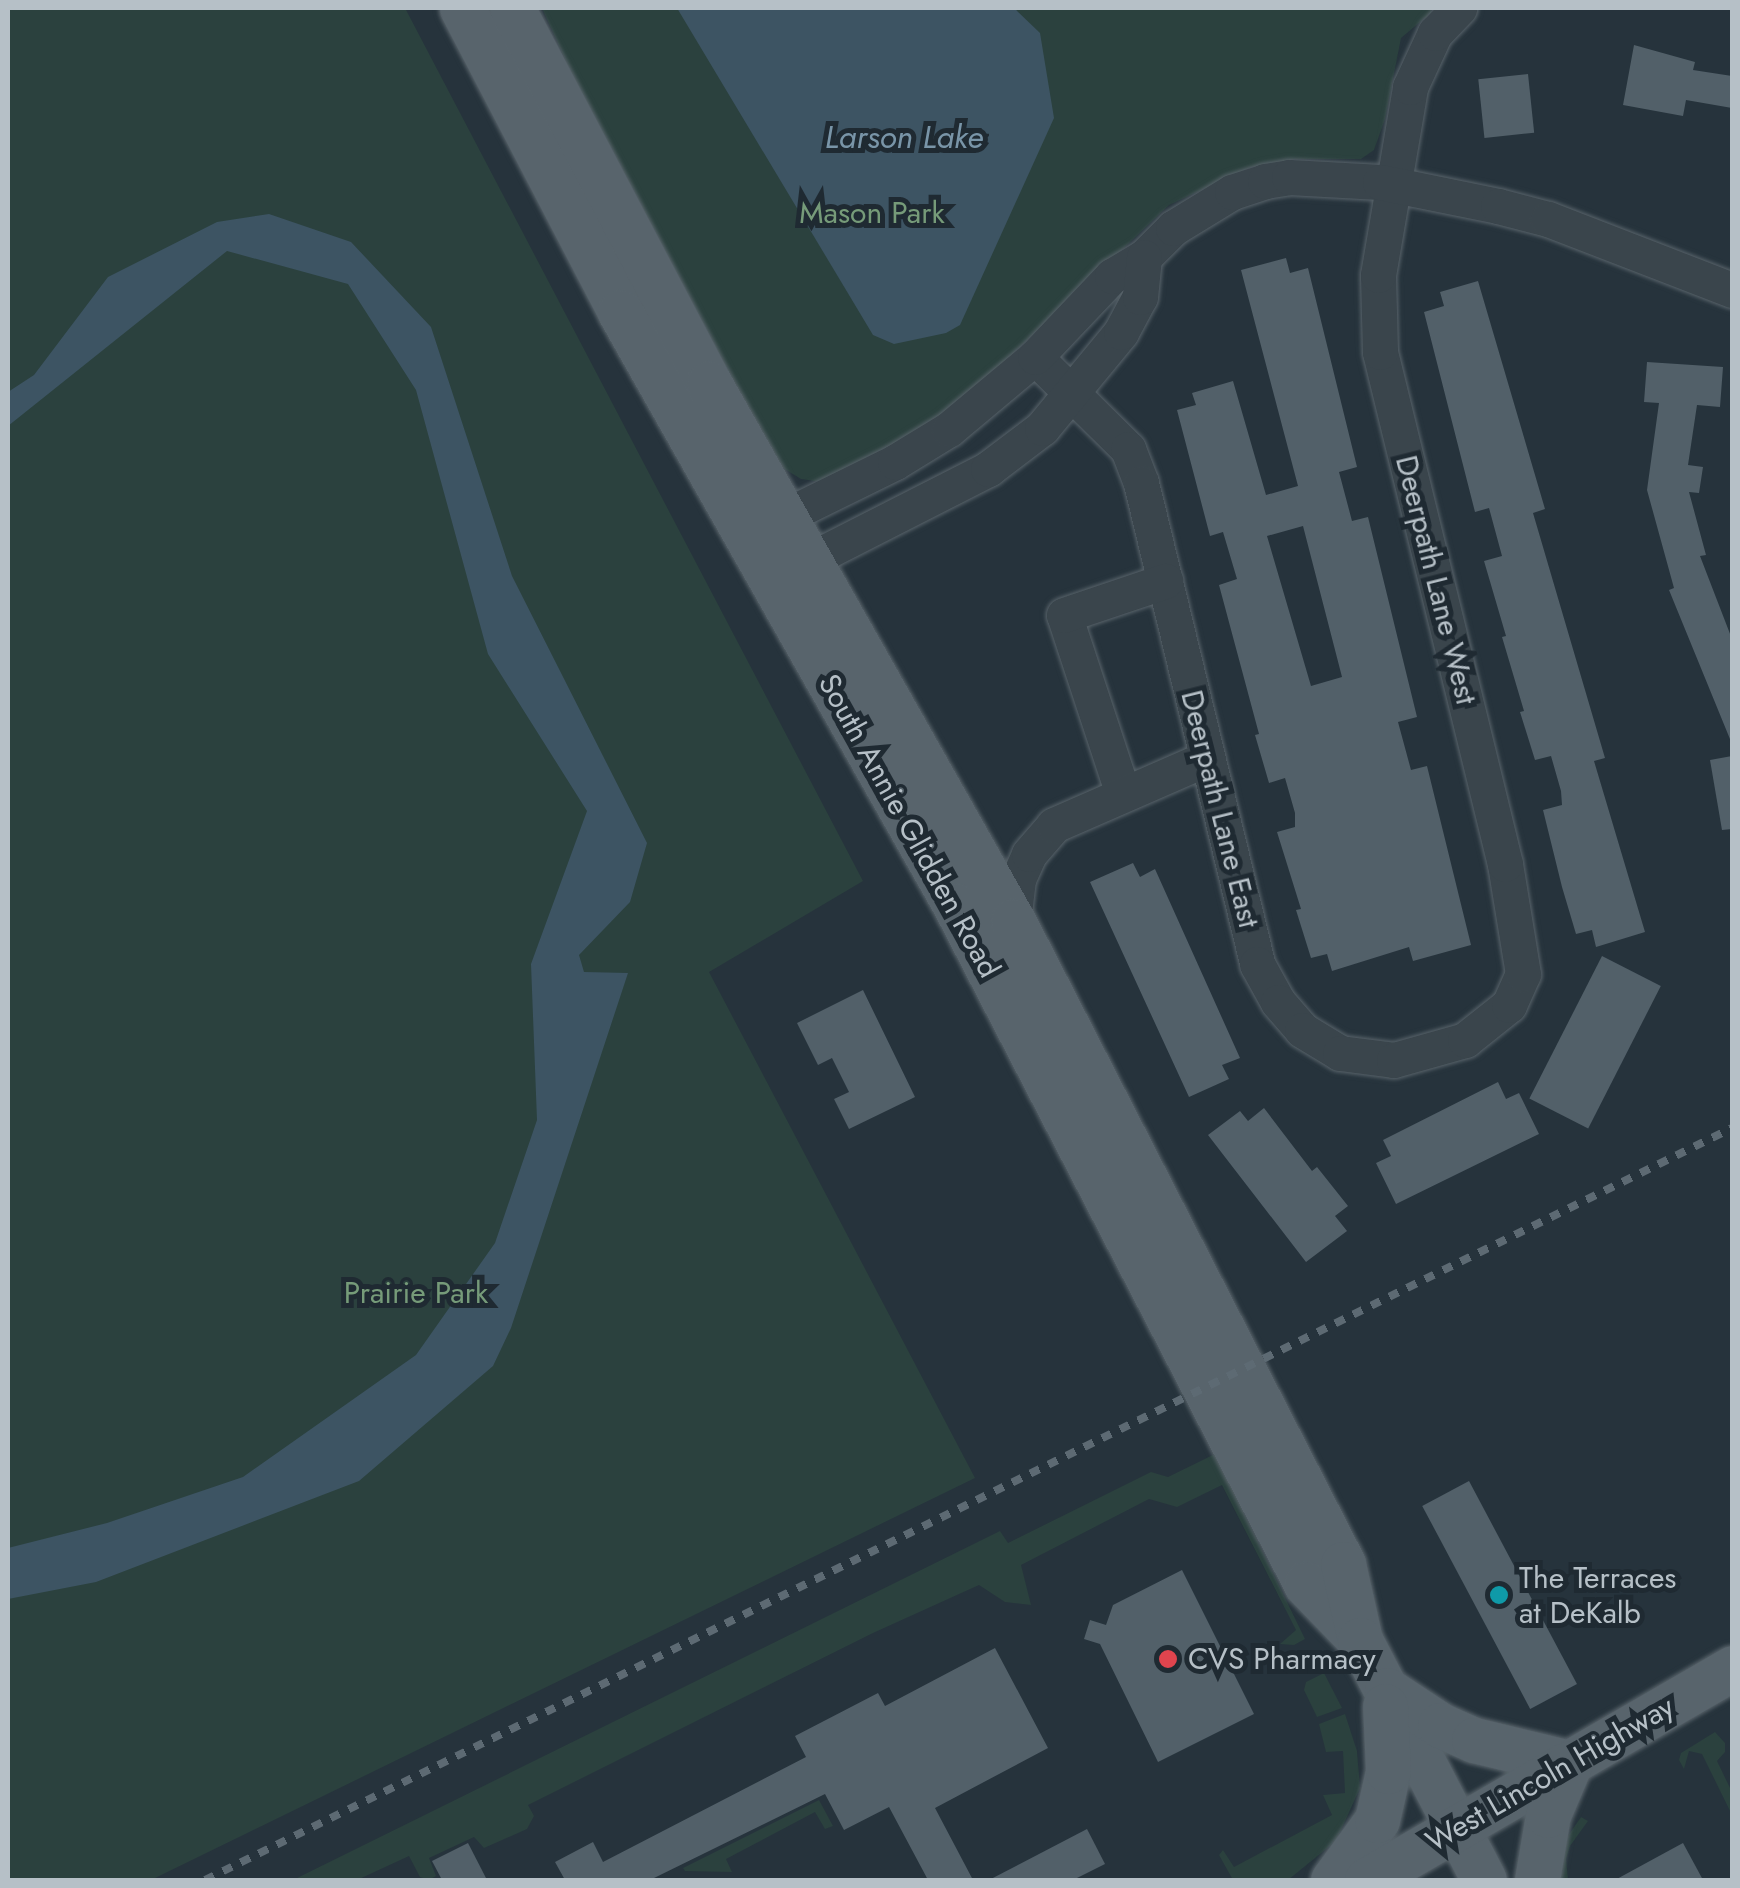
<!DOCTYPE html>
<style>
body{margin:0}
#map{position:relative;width:1740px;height:1888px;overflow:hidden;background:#26333c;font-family:Jost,sans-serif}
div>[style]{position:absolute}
.green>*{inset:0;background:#2b413e}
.water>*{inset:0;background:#3d5463}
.building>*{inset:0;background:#526069;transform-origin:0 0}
.roads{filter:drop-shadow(0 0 2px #58636a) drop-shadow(0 0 2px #58636a)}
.minor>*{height:35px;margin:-17.5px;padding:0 17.5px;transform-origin:17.5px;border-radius:17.5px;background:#3a454c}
.major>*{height:45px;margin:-22.5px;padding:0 22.5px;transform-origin:22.5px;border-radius:22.5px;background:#58646c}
.rail>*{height:8px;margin-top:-4px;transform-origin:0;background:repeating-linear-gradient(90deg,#5d6a73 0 10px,transparent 0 20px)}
.dots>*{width:28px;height:28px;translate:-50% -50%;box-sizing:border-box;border:5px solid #1f2a32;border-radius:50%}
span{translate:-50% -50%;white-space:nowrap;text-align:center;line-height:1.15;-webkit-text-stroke:10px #1f2a32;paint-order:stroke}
.park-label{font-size:30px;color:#769b79}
.street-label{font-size:30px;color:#b6c0c7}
.poi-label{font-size:30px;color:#b6c0c7}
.left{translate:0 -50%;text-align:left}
.water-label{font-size:32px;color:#7995a8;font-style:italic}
.frame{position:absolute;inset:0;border:10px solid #b6c0c7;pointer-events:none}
</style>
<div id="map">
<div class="green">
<div style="clip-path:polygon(8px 8px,405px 8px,863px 881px,709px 972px,975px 1478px,151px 1880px,8px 1880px)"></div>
<div style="clip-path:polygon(542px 8px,1430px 8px,1432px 12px,1401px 38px,1385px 119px,1374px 150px,1361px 159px,1295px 159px,1251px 167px,1169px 205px,942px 421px,822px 482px,801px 479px,783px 468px,756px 435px,600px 137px)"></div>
<div style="clip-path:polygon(1215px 1454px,1305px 1639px,1294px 1645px,1280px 1644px,1296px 1630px,1222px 1485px,1177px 1507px,1149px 1499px,1021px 1565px,1031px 1605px,1005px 1602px,979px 1585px,873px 1633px,528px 1805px,534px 1816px,527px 1829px,484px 1848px,474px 1837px,429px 1858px,436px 1876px,429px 1880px,420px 1877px,409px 1856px,357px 1880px,293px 1880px,1000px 1531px,1008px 1543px,1151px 1472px,1168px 1477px)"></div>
<div style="clip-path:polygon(1324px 1673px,1342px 1708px,1317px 1717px,1304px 1690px,1306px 1682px)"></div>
<div style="clip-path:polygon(1345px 1714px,1357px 1751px,1360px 1788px,1336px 1841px,1288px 1880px,1233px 1880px,1219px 1855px,1223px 1850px,1234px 1867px,1332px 1815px,1323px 1795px,1345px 1793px,1343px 1751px,1326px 1752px,1319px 1724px)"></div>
<div style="clip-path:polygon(1715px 1732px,1725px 1743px,1725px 1752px,1717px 1761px,1732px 1792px,1732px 1815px,1702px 1754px,1689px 1751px,1684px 1769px,1679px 1760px,1681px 1753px)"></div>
<div style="clip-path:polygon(819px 1800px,833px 1826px,825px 1829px,815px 1812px,726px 1859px,732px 1872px,685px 1871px,683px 1868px)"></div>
<div style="clip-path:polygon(1581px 1817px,1588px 1821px,1570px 1846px,1566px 1859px,1568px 1880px,1557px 1880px,1566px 1839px)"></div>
</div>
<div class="water">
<div style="clip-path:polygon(677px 8px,1014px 8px,1040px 33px,1054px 118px,960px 325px,946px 333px,894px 344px,873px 335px)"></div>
<div style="clip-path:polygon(269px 214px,351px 242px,431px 327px,512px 576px,647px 843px,630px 902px,579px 955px,584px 972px,628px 973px,511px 1328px,493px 1366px,359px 1481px,96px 1582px,8px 1599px,8px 1548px,107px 1523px,243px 1477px,416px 1355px,495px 1243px,537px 1120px,531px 964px,587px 811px,488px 654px,416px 390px,348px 284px,227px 251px,8px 426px,8px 392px,34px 375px,108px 277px,217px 222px)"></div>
</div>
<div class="building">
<div style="clip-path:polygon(1634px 45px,1695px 62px,1693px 70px,1732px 76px,1732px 108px,1686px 100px,1683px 116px,1623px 105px)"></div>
<div style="left:1528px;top:74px;width:59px;height:50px;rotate:84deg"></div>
<div style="clip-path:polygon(evenodd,1286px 258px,1290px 273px,1308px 268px,1357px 467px,1339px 472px,1352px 521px,1368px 517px,1417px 717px,1398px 722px,1411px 770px,1427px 766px,1471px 945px,1413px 961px,1409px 947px,1332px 971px,1327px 954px,1311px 958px,1296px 910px,1301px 909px,1277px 832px,1295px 827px,1295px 813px,1285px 778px,1269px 783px,1255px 735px,1259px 734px,1219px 585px,1237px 579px,1223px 532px,1210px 536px,1177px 410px,1196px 405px,1192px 393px,1233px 381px,1266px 495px,1298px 486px,1241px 270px,1286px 258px,1303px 526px,1342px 677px,1311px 686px,1267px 536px,1303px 526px)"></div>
<div style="clip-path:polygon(1478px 281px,1545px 509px,1533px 513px,1605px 758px,1594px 761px,1645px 932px,1596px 947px,1592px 930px,1576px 934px,1562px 887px,1543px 810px,1562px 805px,1561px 791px,1551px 756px,1535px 760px,1520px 712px,1524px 711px,1502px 637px,1506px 636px,1484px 561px,1502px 556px,1489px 508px,1475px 512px,1424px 312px,1444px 306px,1440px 292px)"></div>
<div style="clip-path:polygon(1647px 362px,1723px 367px,1720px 407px,1697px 405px,1688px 465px,1703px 467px,1699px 493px,1689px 492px,1706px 555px,1700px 556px,1732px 639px,1732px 744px,1669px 590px,1674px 588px,1647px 490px,1659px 403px,1644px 402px)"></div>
<div style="clip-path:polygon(1732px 756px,1732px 829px,1722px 830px,1710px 760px)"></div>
<div style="clip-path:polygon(1133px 863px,1140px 877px,1155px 869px,1240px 1058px,1222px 1065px,1229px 1079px,1189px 1097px,1090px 882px)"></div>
<div style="left:1602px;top:956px;width:66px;height:160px;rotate:27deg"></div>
<div style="clip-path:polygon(863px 990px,915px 1097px,849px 1129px,834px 1099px,849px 1092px,832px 1058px,818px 1065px,797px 1023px)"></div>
<div style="clip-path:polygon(1498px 1082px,1506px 1099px,1519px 1093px,1539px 1134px,1396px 1204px,1376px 1163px,1391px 1156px,1383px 1140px)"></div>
<div style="clip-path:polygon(1264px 1108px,1312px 1171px,1317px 1167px,1348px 1206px,1335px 1216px,1347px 1231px,1306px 1262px,1208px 1135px,1240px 1111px,1248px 1121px)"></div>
<div style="left:1469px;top:1481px;width:230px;height:53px;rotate:62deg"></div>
<div style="clip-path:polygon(1182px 1570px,1254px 1714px,1158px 1762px,1100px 1644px,1084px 1639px,1090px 1620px,1106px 1625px,1113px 1605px)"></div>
<div style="clip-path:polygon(995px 1648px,1048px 1748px,935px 1808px,973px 1880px,928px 1880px,889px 1807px,844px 1830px,825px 1794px,650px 1880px,565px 1880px,555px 1862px,593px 1842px,603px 1862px,806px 1757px,795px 1736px,878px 1693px,885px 1706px)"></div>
<div style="clip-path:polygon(1087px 1829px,1105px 1864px,1073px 1880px,989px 1880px)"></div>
<div style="clip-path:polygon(468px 1843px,487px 1880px,442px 1880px,432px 1861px)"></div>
<div style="clip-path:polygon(1683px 1843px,1703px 1880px,1615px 1880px,1659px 1856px)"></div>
</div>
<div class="roads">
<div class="minor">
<div style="left:1035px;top:357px;width:131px;rotate:44.7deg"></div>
<div style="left:1128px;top:449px;width:36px;rotate:69deg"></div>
<div style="left:1141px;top:483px;width:495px;rotate:76.4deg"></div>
<div style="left:1257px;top:964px;width:43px;rotate:61.1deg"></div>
<div style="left:1278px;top:1002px;width:37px;rotate:49deg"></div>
<div style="left:1302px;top:1030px;width:44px;rotate:31.2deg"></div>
<div style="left:1340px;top:1053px;width:54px;rotate:7.4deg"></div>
<div style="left:1394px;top:1060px;width:74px;rotate:-15.7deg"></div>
<div style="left:1465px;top:1040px;width:56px;rotate:-38.5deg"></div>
<div style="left:1509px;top:1005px;width:34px;rotate:-66deg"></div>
<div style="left:1523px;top:974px;width:111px;rotate:-99.3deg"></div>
<div style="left:1505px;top:864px;width:527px;rotate:-103.72deg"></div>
<div style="left:1380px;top:352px;width:77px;rotate:-91.5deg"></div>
<div style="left:1378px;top:275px;width:191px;rotate:-80.3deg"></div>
<div style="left:1410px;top:87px;width:60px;rotate:-65.2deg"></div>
<div style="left:1435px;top:33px;width:35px;rotate:-46deg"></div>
<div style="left:761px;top:528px;width:149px;rotate:-26.2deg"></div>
<div style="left:895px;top:462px;width:63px;rotate:-31.4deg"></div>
<div style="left:949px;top:429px;width:112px;rotate:-39.9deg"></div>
<div style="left:1035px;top:357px;width:112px;rotate:-46.5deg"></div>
<div style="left:1112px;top:276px;width:37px;rotate:-31deg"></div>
<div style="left:1144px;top:257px;width:41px;rotate:-45deg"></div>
<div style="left:1173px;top:228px;width:69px;rotate:-31.4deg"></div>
<div style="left:1232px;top:192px;width:35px;rotate:-18deg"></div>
<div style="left:1265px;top:181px;width:24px;rotate:-9deg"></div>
<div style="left:1289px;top:177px;width:91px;rotate:3.1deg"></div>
<div style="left:1380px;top:182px;width:120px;rotate:11.5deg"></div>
<div style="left:1498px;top:206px;width:52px;rotate:14.6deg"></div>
<div style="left:1548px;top:219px;width:197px;rotate:21.1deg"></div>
<div style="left:786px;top:572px;width:227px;rotate:-27deg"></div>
<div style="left:988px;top:469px;width:68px;rotate:-37.2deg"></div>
<div style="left:1042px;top:428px;width:124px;rotate:-50.5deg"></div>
<div style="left:1121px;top:332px;width:40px;rotate:-62deg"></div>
<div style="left:1140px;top:297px;width:40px;rotate:-84.3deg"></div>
<div style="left:1123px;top:794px;width:188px;rotate:-108.2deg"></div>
<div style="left:1064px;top:615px;width:107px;rotate:-18.6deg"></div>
<div style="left:1013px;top:921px;width:42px;rotate:-83.2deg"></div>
<div style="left:1018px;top:879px;width:27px;rotate:-66deg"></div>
<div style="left:1029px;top:854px;width:38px;rotate:-49deg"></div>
<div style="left:1054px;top:825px;width:167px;rotate:-23.6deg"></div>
</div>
<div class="major">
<div style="left:462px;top:8px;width:343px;rotate:62.5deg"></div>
<div style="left:620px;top:312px;width:681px;rotate:60.54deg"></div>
<div style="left:955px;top:905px;width:764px;rotate:62.66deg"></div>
<div style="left:1306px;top:1584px;width:78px;rotate:46deg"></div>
<div style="left:512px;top:8px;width:424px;rotate:62.3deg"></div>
<div style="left:709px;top:383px;width:618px;rotate:60.53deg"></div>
<div style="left:1013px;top:921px;width:723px;rotate:62.83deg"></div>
<div style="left:1343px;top:1564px;width:78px;rotate:77.4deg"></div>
<div style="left:1360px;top:1640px;width:270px;rotate:62.7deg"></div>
<div style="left:1387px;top:1690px;width:64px;rotate:33.4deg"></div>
<div style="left:1440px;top:1725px;width:37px;rotate:24deg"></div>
<div style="left:1474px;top:1740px;width:99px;rotate:13.5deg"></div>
<div style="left:1333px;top:1880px;width:74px;rotate:-53.7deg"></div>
<div style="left:1377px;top:1820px;width:50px;rotate:-77.3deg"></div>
<div style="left:1388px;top:1771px;width:65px;rotate:-92.6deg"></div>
<div style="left:1367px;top:1880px;width:422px;rotate:-30.1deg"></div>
<div style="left:1537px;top:1880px;width:66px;rotate:-80.4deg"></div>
<div style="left:1548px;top:1815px;width:56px;rotate:-67.1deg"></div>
</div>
</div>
<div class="rail">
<div style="left:205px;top:1880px;width:1702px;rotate:-26.22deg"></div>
</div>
<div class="dots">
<div style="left:1499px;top:1595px;background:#0f9aa8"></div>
<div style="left:1168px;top:1659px;background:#e0444e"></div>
</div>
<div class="park-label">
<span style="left:872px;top:213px">Mason Park</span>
<span style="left:416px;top:1293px">Prairie Park</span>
</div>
<div class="street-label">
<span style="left:1436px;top:580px;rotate:76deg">Deerpath Lane West</span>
<span style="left:1220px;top:809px;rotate:76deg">Deerpath Lane East</span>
<span style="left:909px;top:826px;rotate:61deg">South Annie Glidden Road</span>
<span style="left:1550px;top:1774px;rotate:-30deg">West Lincoln Highway</span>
</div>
<div class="poi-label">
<span class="left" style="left:1519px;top:1595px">The Terraces<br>at DeKalb</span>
<span class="left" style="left:1188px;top:1659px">CVS Pharmacy</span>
</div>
<div class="water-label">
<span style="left:904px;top:137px">Larson Lake</span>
</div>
<div class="frame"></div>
</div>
